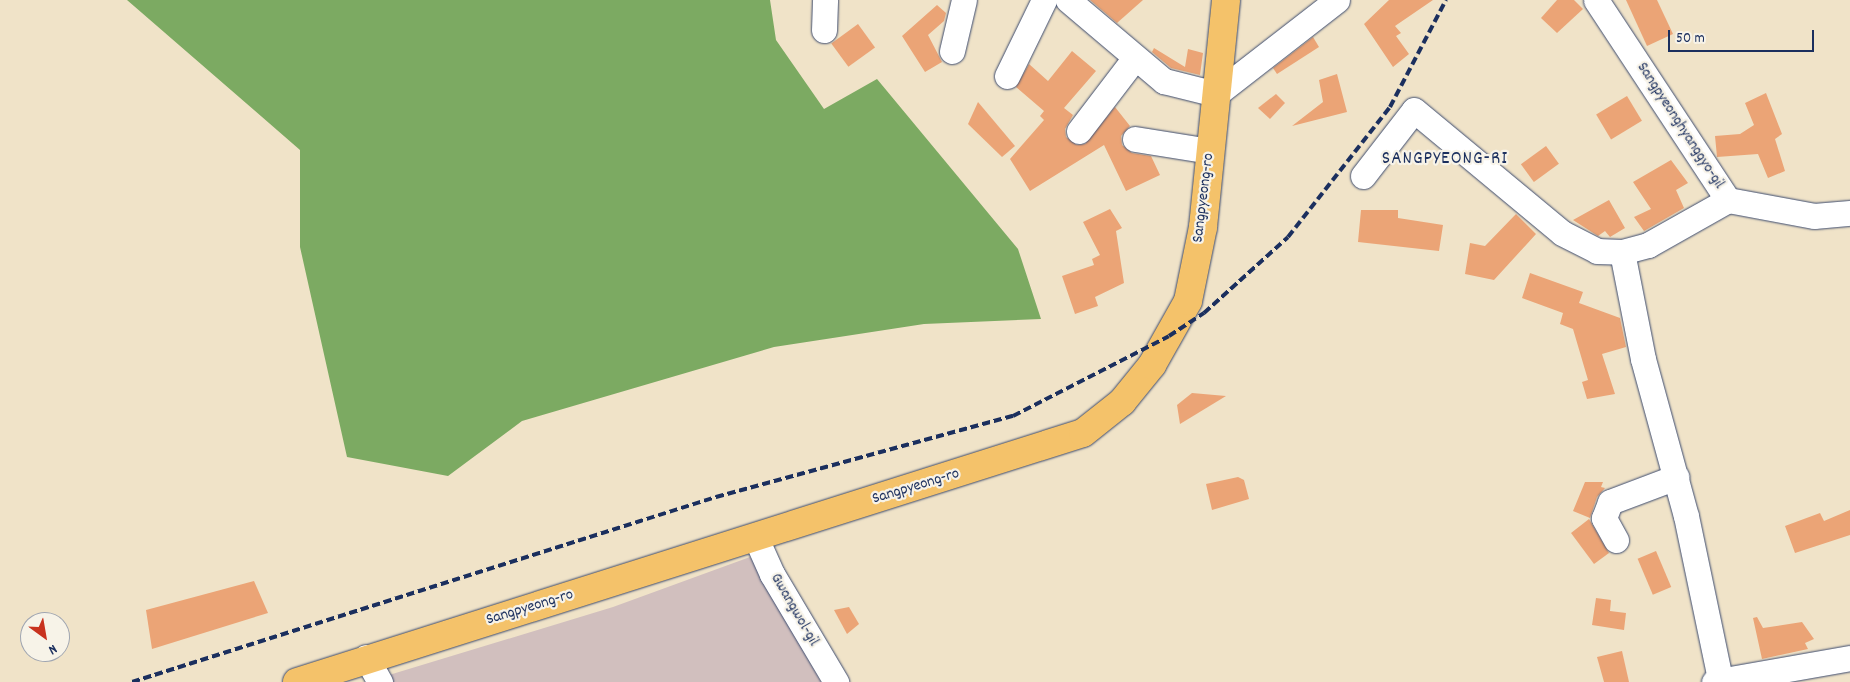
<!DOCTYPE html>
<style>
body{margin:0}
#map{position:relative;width:1850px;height:682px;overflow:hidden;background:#f0e3c8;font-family:Dekko,sans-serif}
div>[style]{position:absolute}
.industrial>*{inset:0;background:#d1bfbe}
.forest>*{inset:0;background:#7caa62}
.building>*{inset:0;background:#eba476;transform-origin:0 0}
.roads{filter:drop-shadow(0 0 1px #3b4a6e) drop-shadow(0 0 1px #3b4a6e)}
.minor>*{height:25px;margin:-12.5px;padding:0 12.5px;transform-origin:12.5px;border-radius:12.5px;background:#fff}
.major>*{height:28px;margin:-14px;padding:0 14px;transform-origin:14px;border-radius:14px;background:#f4c26a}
.rail>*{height:4px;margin-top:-2px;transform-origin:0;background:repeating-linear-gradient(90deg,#1b2f5e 0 8px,transparent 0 12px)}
span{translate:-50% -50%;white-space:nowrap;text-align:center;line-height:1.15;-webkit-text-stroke:4.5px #f7f3e8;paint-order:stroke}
.street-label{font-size:16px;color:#1b2f5e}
.quarter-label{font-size:19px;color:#1b2f5e;letter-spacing:1px}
.north{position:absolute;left:20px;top:612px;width:50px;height:50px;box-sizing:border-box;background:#f7f3e8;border:1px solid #9fa5b1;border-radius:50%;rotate:148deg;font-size:14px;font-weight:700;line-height:20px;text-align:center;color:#1b2f5e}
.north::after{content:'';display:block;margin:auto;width:18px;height:22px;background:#c8321e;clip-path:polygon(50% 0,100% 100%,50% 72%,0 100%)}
.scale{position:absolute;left:1668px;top:30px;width:146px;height:22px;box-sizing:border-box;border:2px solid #1b2f5e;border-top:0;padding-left:6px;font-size:15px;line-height:18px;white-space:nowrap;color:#1b2f5e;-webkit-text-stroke:4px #f7f3e8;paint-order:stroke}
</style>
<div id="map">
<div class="industrial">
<div style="clip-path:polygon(750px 557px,821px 682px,366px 682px,613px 607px)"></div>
</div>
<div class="forest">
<div style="clip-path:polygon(127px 0,770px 0,776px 40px,824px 109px,877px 79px,1018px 249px,1041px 319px,924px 324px,774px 347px,522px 421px,448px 476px,347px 457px,300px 247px,300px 150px)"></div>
</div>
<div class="building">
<div style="clip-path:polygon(1090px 0,1143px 0,1117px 23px)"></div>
<div style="clip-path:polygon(1389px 0,1433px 0,1395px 26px,1401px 33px,1396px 36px,1409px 54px,1393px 67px,1364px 24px)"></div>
<div style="clip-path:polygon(1557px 0,1574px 0,1583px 9px,1557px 33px,1541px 18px)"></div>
<div style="clip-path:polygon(1626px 0,1657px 0,1673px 34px,1647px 46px)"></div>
<div style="clip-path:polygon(937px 5px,946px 13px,944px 21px,928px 35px,942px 62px,925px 72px,902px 36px)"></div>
<div style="left:858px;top:24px;width:29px;height:33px;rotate:54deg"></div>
<div style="clip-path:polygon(1313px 37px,1319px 47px,1277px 74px,1273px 68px)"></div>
<div style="clip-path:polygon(1154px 48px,1185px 67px,1188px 49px,1203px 53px,1200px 75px,1171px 68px,1152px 52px)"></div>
<div style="clip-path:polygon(1072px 51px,1096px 71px,1064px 108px,1073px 115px,1065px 129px,1066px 137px,1077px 145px,1085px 144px,1115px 107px,1130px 126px,1121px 136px,1122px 145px,1132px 153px,1151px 156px,1160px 175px,1126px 191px,1104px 145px,1030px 191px,1010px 159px,1044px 120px,1040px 116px,1044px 111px,1016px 87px,1029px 64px,1048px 81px)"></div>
<div style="clip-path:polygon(1337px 74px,1347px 112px,1292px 126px,1323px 102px,1319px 80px)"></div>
<div style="clip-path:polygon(1766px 93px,1782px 134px,1775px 139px,1785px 171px,1768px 178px,1758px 154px,1717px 157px,1715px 136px,1740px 134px,1754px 125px,1745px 103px)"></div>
<div style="clip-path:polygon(1276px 94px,1285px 103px,1270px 119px,1258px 108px)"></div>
<div style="left:1627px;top:96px;width:29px;height:36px;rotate:59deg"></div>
<div style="clip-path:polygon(978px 102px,1015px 146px,1002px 157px,968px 124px)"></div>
<div style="left:1546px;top:146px;width:22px;height:31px;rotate:54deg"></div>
<div style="clip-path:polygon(1671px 160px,1688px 183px,1676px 190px,1684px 208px,1644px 231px,1634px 217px,1651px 209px,1633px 182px)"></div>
<div style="clip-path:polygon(1609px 200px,1625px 228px,1610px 237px,1605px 231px,1598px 236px,1573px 220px)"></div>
<div style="clip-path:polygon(1110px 209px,1122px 228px,1116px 231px,1124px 283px,1095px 297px,1098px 306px,1075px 314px,1062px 276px,1094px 265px,1092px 259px,1100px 255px,1083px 222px)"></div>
<div style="clip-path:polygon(1361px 210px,1398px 210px,1398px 218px,1443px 225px,1439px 251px,1358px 242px)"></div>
<div style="clip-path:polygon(1516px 214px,1536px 234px,1494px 280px,1465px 274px,1470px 243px,1485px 246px)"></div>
<div style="clip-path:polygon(1530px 273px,1583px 292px,1579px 303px,1620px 318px,1626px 347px,1602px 354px,1615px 394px,1587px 399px,1582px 382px,1588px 380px,1573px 329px,1560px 324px,1563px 313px,1522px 298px)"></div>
<div style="clip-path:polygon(1192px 393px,1226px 396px,1180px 424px,1177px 405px)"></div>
<div style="clip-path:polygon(1238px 477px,1244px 480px,1249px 499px,1212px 510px,1206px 484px)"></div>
<div style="clip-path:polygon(1585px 482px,1603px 482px,1601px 487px,1605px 488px,1597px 497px,1590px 518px,1573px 511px)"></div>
<div style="clip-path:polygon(1850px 510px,1850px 535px,1795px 553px,1785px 526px,1820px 513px,1824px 521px)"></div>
<div style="clip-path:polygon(1589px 519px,1609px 553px,1594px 564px,1571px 533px)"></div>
<div style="left:1656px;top:551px;width:39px;height:20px;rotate:67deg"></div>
<div style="clip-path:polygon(254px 581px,268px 613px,152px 649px,146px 610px)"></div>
<div style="clip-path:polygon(1596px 598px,1611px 600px,1610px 611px,1626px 613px,1624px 630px,1592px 625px)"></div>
<div style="clip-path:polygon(849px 607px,859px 624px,847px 634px,834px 610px)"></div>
<div style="clip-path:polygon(1757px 617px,1763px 628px,1802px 622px,1814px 639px,1805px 643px,1808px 649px,1762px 659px,1753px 618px)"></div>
<div style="clip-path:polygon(1622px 651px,1629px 682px,1604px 682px,1597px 657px)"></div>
</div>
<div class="roads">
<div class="minor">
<div style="left:1068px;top:0;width:126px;rotate:40.2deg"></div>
<div style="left:1164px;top:81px;width:54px;rotate:14deg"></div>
<div style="left:1216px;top:94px;width:153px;rotate:-37.8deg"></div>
<div style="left:1596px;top:0;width:240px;rotate:56.6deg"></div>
<div style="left:1728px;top:200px;width:87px;rotate:10.5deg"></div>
<div style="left:1814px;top:216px;width:36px;rotate:-5deg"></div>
<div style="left:824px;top:30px;width:30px;rotate:-88deg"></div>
<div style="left:952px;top:51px;width:52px;rotate:-76.8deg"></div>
<div style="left:1007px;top:76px;width:85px;rotate:-64deg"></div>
<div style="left:1079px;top:131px;width:91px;rotate:-52.6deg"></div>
<div style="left:1135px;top:139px;width:76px;rotate:9.1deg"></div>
<div style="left:1363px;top:176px;width:83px;rotate:-52.3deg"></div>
<div style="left:1414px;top:110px;width:192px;rotate:39.7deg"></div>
<div style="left:1562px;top:233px;width:39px;rotate:27deg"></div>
<div style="left:1597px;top:251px;width:25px;rotate:2deg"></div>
<div style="left:1622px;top:252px;width:27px;rotate:-15deg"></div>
<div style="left:1648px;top:245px;width:92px;rotate:-29.4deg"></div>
<div style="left:1622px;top:252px;width:109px;rotate:78.9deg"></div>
<div style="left:1643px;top:359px;width:163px;rotate:74.7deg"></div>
<div style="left:1686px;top:516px;width:167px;rotate:78.2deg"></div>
<div style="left:755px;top:536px;width:42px;rotate:65.9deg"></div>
<div style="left:772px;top:574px;width:126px;rotate:59.3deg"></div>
<div style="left:1616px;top:540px;width:25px;rotate:-119deg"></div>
<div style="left:1604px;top:518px;width:17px;rotate:-69deg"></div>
<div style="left:1610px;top:502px;width:71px;rotate:-20.7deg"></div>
<div style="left:366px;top:657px;width:29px;rotate:61deg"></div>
<div style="left:1714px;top:682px;width:138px;rotate:-10deg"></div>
</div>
<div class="major">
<div style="left:297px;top:682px;width:824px;rotate:-17.58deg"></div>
<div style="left:1083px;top:433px;width:50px;rotate:-38.5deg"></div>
<div style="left:1122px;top:402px;width:48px;rotate:-51deg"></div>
<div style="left:1152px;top:365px;width:73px;rotate:-60.6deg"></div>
<div style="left:1188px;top:301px;width:76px;rotate:-78.5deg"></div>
<div style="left:1203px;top:227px;width:228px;rotate:-84.2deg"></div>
</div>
</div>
<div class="rail">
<div style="left:132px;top:682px;width:613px;rotate:-17.58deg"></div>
<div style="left:716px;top:497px;width:308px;rotate:-15.3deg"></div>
<div style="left:1013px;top:416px;width:175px;rotate:-27.1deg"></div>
<div style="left:1169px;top:336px;width:42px;rotate:-33.3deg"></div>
<div style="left:1204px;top:313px;width:113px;rotate:-42.1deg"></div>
<div style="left:1288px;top:237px;width:165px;rotate:-51.9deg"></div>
<div style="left:1390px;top:107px;width:121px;rotate:-62.4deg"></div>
</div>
<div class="street-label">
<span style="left:1680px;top:126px;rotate:57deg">Sangpyeonghyanggyo-gil</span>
<span style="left:1204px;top:198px;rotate:-83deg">Sangpyeong-ro</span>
<span style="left:916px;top:487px;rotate:-17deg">Sangpyeong-ro</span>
<span style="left:530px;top:608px;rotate:-17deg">Sangpyeong-ro</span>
<span style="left:794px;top:610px;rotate:60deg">Gwangwol-gil</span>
</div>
<div class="quarter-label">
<span style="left:1445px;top:160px">SANGPYEONG-RI</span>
</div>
<div class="north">N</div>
<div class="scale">50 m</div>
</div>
